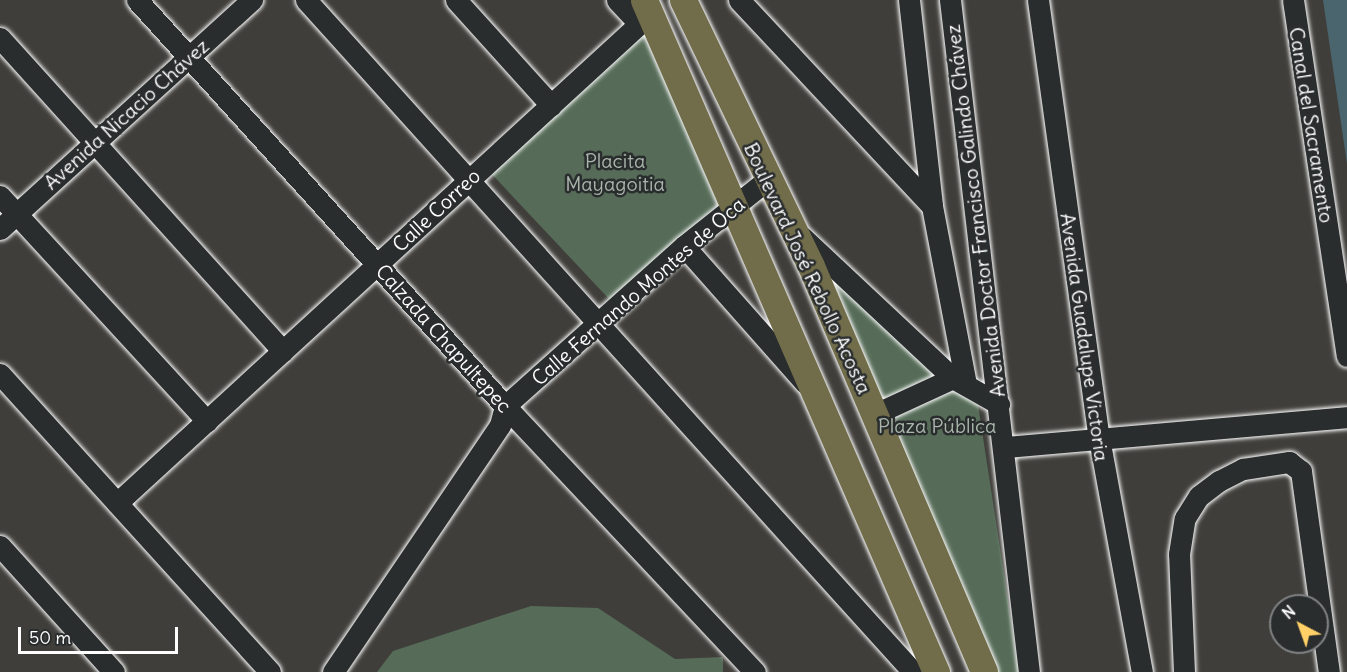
<!DOCTYPE html>
<meta charset="utf-8">
<style>
body{margin:0}
#map{position:relative;width:1347px;height:672px;overflow:hidden;background:#3f3e3a;font-family:Delius,sans-serif}
div>[style]{position:absolute}
.green>*{inset:0;background:#566c58}
.water>*{inset:0;background:#4a656e}
.roads{filter:drop-shadow(0 0 2px #fff) drop-shadow(0 0 2px #fff)}
.minor>*{height:21px;margin:-10.5px;padding:0 10.5px;transform-origin:10.5px;border-radius:10.5px;background:#2a2d2e}
.major>*{height:27px;margin:-13.5px;padding:0 13.5px;transform-origin:13.5px;border-radius:13.5px;background:#716d4b}
span{translate:-50% -50%;white-space:nowrap;text-align:center;line-height:1.15;-webkit-text-stroke:5px #2a2d2e;paint-order:stroke}
.street-label{font-size:20px;color:#fff}
.park-label{font-size:20px;color:#aab6ac}
.north{position:absolute;left:1269px;top:594px;width:60px;height:60px;box-sizing:border-box;background:#2a2d2e;border:2px solid #7f8182;border-radius:50%;rotate:319deg;font-size:16px;font-weight:700;line-height:24px;text-align:center;color:#fff}
.north::after{content:'';display:block;margin:auto;width:21px;height:27px;background:#ffd166;clip-path:polygon(50% 0,100% 100%,50% 72%,0 100%)}
.scale{position:absolute;left:18px;top:627px;width:160px;height:27px;box-sizing:border-box;border:3px solid #fff;border-top:0;padding-left:8px;font-size:18px;line-height:21px;white-space:nowrap;color:#fff;-webkit-text-stroke:4px #2a2d2e;paint-order:stroke}
</style>
<div id="map">
<div class="green">
<div style="clip-path:polygon(650px 20px,726px 201px,610px 300px,486px 168px)"></div>
<div style="clip-path:polygon(823px 262px,977px 398px,1019px 672px,996px 672px)"></div>
<div style="clip-path:polygon(531px 606px,598px 608px,675px 659px,723px 657px,723px 672px,377px 672px,393px 651px)"></div>
</div>
<div class="water">
<div style="clip-path:polygon(1323px 0,1347px 0,1347px 164px)"></div>
</div>
<div class="roads">
<div class="minor">
<div style="left:137px;top:0;width:548px;rotate:47.81deg"></div>
<div style="left:505px;top:406px;width:365px;rotate:46.8deg"></div>
<div style="left:306px;top:0;width:906px;rotate:47.91deg"></div>
<div style="left:456px;top:0;width:142px;rotate:47.9deg"></div>
<div style="left:617px;top:0;width:33px;rotate:47deg"></div>
<div style="left:739px;top:0;width:282px;rotate:46.9deg"></div>
<div style="left:909px;top:0;width:207px;rotate:83.6deg"></div>
<div style="left:932px;top:206px;width:182px;rotate:79.2deg"></div>
<div style="left:950px;top:0;width:677px;rotate:83.3deg"></div>
<div style="left:1038px;top:0;width:442px;rotate:82.1deg"></div>
<div style="left:1099px;top:438px;width:238px;rotate:79.6deg"></div>
<div style="left:1293px;top:0;width:360px;rotate:81.4deg"></div>
<div style="left:0;top:38px;width:422px;rotate:47.9deg"></div>
<div style="left:0;top:196px;width:306px;rotate:47.4deg"></div>
<div style="left:0;top:229px;width:341px;rotate:-42.3deg"></div>
<div style="left:801px;top:236px;width:208px;rotate:43.1deg"></div>
<div style="left:953px;top:378px;width:53px;rotate:29.5deg"></div>
<div style="left:684px;top:246px;width:183px;rotate:48.5deg"></div>
<div style="left:0;top:374px;width:402px;rotate:47.8deg"></div>
<div style="left:875px;top:414px;width:86px;rotate:-24.8deg"></div>
<div style="left:1005px;top:447px;width:343px;rotate:-5deg"></div>
<div style="left:117px;top:503px;width:723px;rotate:-42.53deg"></div>
<div style="left:0;top:546px;width:170px;rotate:47.9deg"></div>
<div style="left:333px;top:672px;width:298px;rotate:-55.9deg"></div>
<div style="left:500px;top:425px;width:20px;rotate:-75deg"></div>
<div style="left:505px;top:406px;width:240px;rotate:-41.8deg"></div>
<div style="left:684px;top:246px;width:106px;rotate:-38.5deg"></div>
<div style="left:1184px;top:672px;width:118px;rotate:-92.4deg"></div>
<div style="left:1179px;top:554px;width:36px;rotate:-81deg"></div>
<div style="left:1185px;top:518px;width:26px;rotate:-58deg"></div>
<div style="left:1199px;top:496px;width:25px;rotate:-37deg"></div>
<div style="left:1219px;top:481px;width:27px;rotate:-27deg"></div>
<div style="left:1243px;top:469px;width:47px;rotate:-8.7deg"></div>
<div style="left:1289px;top:462px;width:15px;rotate:37deg"></div>
<div style="left:1301px;top:471px;width:203px;rotate:82.1deg"></div>
</div>
<div class="major">
<div style="left:644px;top:0;width:733px;rotate:66.51deg"></div>
<div style="left:683px;top:0;width:295px;rotate:64.3deg"></div>
<div style="left:811px;top:266px;width:441px;rotate:66.9deg"></div>
</div>
</div>
<div class="street-label">
<span style="left:126px;top:114px;rotate:-42deg">Avenida Nicacio Chávez</span>
<span style="left:1312px;top:125px;rotate:81deg">Canal del Sacramento</span>
<span style="left:436px;top:210px;rotate:-43deg">Calle Correo</span>
<span style="left:975px;top:211px;rotate:-97deg">Avenida Doctor Francisco Galindo Chávez</span>
<span style="left:808px;top:268px;rotate:65deg">Boulevard José Rebollo Acosta</span>
<span style="left:638px;top:291px;rotate:-41deg">Calle Fernando Montes de Oca</span>
<span style="left:1085px;top:337px;rotate:82deg">Avenida Guadalupe Victoria</span>
<span style="left:444px;top:338px;rotate:48deg">Calzada Chapultepec</span>
</div>
<div class="park-label">
<span style="left:615px;top:172px">Placita<br>Mayagoitia</span>
<span style="left:937px;top:425px">Plaza Pública</span>
</div>
<div class="north">N</div>
<div class="scale">50 m</div>
</div>
